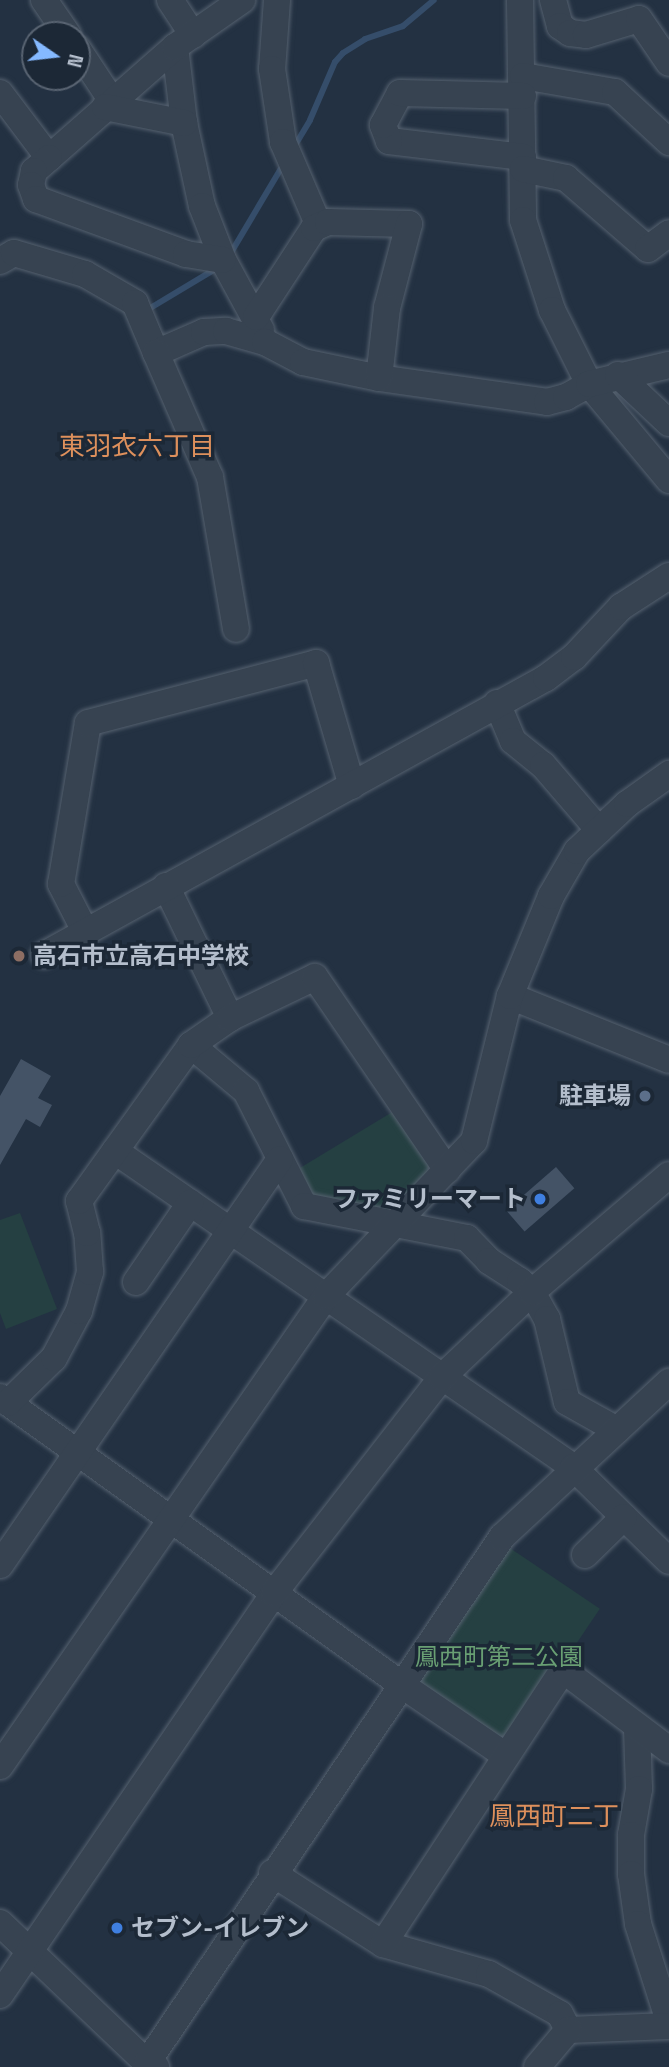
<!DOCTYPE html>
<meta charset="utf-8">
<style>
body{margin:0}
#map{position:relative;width:669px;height:2067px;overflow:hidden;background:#233142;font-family:"Space Grotesk","Noto Sans JP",sans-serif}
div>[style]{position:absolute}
.green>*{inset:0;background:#254042;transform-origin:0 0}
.stream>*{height:6px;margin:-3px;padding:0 3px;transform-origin:3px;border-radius:3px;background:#354d6a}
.building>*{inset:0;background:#445366;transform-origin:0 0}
.roads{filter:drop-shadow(0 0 2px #55616f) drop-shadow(0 0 2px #55616f)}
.minor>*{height:26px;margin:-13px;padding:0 13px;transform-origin:13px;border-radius:13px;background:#374351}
.dots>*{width:19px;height:19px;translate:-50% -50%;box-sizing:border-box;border:4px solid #1c2836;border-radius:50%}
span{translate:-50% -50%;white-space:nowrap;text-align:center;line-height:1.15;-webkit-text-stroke:7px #1c2836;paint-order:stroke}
.poi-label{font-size:24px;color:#b4becc;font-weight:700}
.left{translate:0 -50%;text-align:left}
.right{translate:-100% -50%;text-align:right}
.park-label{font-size:24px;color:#699f73}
.neighbourhood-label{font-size:26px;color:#de905c}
.north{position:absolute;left:21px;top:21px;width:70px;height:70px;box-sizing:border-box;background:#1c2836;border:2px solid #596472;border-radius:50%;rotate:104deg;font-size:19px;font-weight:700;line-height:28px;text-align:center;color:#b4becc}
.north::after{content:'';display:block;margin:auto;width:24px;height:32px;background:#85b9ff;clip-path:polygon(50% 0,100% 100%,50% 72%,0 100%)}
</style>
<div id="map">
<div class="green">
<div style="clip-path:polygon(394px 1111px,428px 1164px,428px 1176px,390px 1214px,318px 1200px,306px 1189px,295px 1171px)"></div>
<div style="clip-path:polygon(20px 1213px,57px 1309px,6px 1329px,0 1313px,0 1220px)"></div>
<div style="left:507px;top:1546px;width:112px;height:162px;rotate:34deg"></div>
</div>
<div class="stream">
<div style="left:294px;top:147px;width:31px;rotate:-59deg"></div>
<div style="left:310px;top:120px;width:63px;rotate:-66.7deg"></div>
<div style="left:335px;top:62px;width:12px;rotate:-48deg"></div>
<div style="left:343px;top:53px;width:26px;rotate:-32deg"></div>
<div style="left:365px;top:39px;width:40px;rotate:-18.9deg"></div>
<div style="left:403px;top:26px;width:40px;rotate:-40deg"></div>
<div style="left:232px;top:251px;width:100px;rotate:-59.3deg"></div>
<div style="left:152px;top:307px;width:76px;rotate:-31deg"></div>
</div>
<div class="building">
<div style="clip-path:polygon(21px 1059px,51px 1076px,38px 1098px,52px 1105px,40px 1127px,26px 1119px,0 1165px,0 1096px)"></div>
<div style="left:556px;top:1167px;width:28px;height:66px;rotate:49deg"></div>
</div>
<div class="roads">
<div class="minor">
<div style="left:44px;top:0;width:42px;rotate:55.6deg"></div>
<div style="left:170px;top:0;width:42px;rotate:56.7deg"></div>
<div style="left:277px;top:0;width:69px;rotate:94.1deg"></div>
<div style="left:272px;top:69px;width:74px;rotate:81.4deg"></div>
<div style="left:283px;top:142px;width:91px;rotate:66.8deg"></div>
<div style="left:520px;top:0;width:220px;rotate:89.2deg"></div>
<div style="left:523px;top:220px;width:95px;rotate:72.1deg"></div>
<div style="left:552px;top:310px;width:83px;rotate:63.4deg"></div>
<div style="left:589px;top:384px;width:125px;rotate:50.2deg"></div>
<div style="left:553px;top:0;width:27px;rotate:75deg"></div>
<div style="left:560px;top:26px;width:12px;rotate:35deg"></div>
<div style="left:570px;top:33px;width:16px;rotate:7deg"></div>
<div style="left:586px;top:35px;width:55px;rotate:-16.8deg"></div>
<div style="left:639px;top:19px;width:53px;rotate:55.7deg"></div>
<div style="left:175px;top:47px;width:77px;rotate:83.2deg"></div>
<div style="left:184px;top:123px;width:85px;rotate:77.8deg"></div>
<div style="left:202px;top:206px;width:58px;rotate:68.7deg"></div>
<div style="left:223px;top:260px;width:80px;rotate:61.5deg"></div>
<div style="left:77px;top:48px;width:64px;rotate:56.6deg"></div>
<div style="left:523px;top:76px;width:93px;rotate:9.9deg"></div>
<div style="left:615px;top:92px;width:74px;rotate:42.8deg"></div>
<div style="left:0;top:93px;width:81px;rotate:53deg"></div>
<div style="left:49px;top:158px;width:168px;rotate:-41.4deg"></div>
<div style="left:175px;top:47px;width:82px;rotate:-35deg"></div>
<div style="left:105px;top:107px;width:81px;rotate:11.4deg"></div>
<div style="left:523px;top:157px;width:135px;rotate:-173.2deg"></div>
<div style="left:389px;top:141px;width:17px;rotate:-111deg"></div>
<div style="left:383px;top:125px;width:36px;rotate:-62deg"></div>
<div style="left:400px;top:93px;width:123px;rotate:1.4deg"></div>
<div style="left:49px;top:158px;width:20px;rotate:139deg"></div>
<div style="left:34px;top:171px;width:14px;rotate:102deg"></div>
<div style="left:31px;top:185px;width:15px;rotate:70deg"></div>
<div style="left:36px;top:199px;width:160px;rotate:20.1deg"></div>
<div style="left:186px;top:254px;width:37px;rotate:9deg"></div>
<div style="left:523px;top:169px;width:44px;rotate:11.8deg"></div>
<div style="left:566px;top:178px;width:108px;rotate:40.9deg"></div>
<div style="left:648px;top:249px;width:26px;rotate:-37deg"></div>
<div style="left:0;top:261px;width:16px;rotate:-30deg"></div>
<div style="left:14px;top:253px;width:74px;rotate:16.5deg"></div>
<div style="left:85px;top:274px;width:58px;rotate:30.1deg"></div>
<div style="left:135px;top:303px;width:54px;rotate:67.2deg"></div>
<div style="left:156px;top:353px;width:52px;rotate:-23.6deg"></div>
<div style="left:204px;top:332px;width:22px;rotate:-3deg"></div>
<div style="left:226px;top:331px;width:41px;rotate:15.8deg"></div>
<div style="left:265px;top:342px;width:43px;rotate:27.8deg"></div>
<div style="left:303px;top:362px;width:78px;rotate:11.9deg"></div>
<div style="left:379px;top:378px;width:170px;rotate:8.1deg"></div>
<div style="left:547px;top:402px;width:20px;rotate:-15deg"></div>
<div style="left:566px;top:397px;width:26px;rotate:-29deg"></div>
<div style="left:589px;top:384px;width:82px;rotate:-13.4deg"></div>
<div style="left:256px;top:317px;width:106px;rotate:-56.9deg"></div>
<div style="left:314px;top:228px;width:15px;rotate:-23deg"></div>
<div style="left:328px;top:222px;width:81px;rotate:1.4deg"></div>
<div style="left:409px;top:224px;width:87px;rotate:104.7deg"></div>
<div style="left:387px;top:308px;width:70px;rotate:96.5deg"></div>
<div style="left:156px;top:353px;width:135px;rotate:66.5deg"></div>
<div style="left:210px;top:477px;width:154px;rotate:80.3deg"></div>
<div style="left:618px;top:375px;width:70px;rotate:43.3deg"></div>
<div style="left:497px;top:703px;width:41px;rotate:67.2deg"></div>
<div style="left:513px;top:741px;width:38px;rotate:39deg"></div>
<div style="left:543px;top:765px;width:86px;rotate:49.3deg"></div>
<div style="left:166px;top:886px;width:147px;rotate:64.1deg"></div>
<div style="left:85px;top:931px;width:53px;rotate:-117.1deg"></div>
<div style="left:61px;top:884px;width:163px;rotate:-80.5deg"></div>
<div style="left:88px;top:723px;width:236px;rotate:-14.7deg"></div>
<div style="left:316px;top:663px;width:128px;rotate:73.7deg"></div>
<div style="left:44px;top:955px;width:573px;rotate:-28.89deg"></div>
<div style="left:546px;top:678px;width:35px;rotate:-37deg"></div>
<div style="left:574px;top:657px;width:69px;rotate:-46.8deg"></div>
<div style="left:621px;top:607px;width:57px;rotate:-32.9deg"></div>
<div style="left:510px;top:996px;width:171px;rotate:21.9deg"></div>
<div style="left:191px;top:1045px;width:72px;rotate:39.9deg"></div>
<div style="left:246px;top:1091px;width:129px;rotate:63.2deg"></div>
<div style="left:304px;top:1206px;width:166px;rotate:11.1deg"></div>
<div style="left:467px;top:1238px;width:32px;rotate:46deg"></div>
<div style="left:489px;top:1261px;width:37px;rotate:33deg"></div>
<div style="left:520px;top:1281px;width:16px;rotate:43deg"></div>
<div style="left:532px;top:1292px;width:31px;rotate:61deg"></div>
<div style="left:547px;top:1319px;width:85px;rotate:76.5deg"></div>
<div style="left:567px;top:1402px;width:57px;rotate:29.2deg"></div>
<div style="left:115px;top:1151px;width:556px;rotate:34.6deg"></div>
<div style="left:573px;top:1467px;width:134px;rotate:44.4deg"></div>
<div style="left:136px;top:1282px;width:96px;rotate:-55.6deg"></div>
<div style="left:0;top:1397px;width:495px;rotate:35.6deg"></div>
<div style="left:402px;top:1685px;width:126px;rotate:34.3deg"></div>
<div style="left:8px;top:1403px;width:64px;rotate:-44.4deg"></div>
<div style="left:54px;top:1358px;width:53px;rotate:-62deg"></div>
<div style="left:79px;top:1311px;width:41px;rotate:-74.2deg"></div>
<div style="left:90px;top:1272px;width:39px;rotate:-94deg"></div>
<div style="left:87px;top:1233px;width:33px;rotate:-104deg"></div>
<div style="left:79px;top:1201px;width:192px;rotate:-54.3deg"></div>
<div style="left:191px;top:1045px;width:47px;rotate:-34.7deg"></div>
<div style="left:230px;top:1018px;width:94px;rotate:-25.8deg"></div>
<div style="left:315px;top:977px;width:234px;rotate:55.6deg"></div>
<div style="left:585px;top:1555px;width:54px;rotate:-44.3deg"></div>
<div style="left:0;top:1565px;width:493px;rotate:-55.4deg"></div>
<div style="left:637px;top:1728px;width:61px;rotate:88.1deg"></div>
<div style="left:639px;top:1789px;width:47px;rotate:99.9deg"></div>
<div style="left:631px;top:1835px;width:39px;rotate:90deg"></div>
<div style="left:631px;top:1874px;width:50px;rotate:82deg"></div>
<div style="left:638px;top:1924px;width:102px;rotate:72.3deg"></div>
<div style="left:0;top:1766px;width:572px;rotate:-55.25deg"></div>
<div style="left:326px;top:1296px;width:214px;rotate:-46.3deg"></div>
<div style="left:474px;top:1141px;width:149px;rotate:-76.1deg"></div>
<div style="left:510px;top:996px;width:108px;rotate:-67.7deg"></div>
<div style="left:551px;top:896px;width:52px;rotate:-60deg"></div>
<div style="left:577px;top:851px;width:69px;rotate:-43.2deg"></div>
<div style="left:627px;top:804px;width:52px;rotate:-35.5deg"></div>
<div style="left:272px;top:1873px;width:132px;rotate:32.6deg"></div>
<div style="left:383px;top:1944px;width:110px;rotate:15.8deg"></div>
<div style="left:489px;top:1974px;width:81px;rotate:29.4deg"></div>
<div style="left:560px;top:2014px;width:18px;rotate:63deg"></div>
<div style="left:568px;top:2030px;width:101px;rotate:-2.3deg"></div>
<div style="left:0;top:1923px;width:203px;rotate:43.6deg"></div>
<div style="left:147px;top:2063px;width:10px;rotate:24deg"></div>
<div style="left:383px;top:1944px;width:328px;rotate:-56.7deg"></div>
<div style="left:563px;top:1670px;width:133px;rotate:37deg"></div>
<div style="left:0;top:1995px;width:486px;rotate:-55.7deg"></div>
<div style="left:274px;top:1593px;width:274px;rotate:-52.1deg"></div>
<div style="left:442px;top:1377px;width:124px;rotate:-43.4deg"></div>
<div style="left:532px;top:1292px;width:180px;rotate:-40.5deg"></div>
<div style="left:147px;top:2063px;width:635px;rotate:-55.98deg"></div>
<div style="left:502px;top:1537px;width:228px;rotate:-42.9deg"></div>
<div style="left:537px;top:2067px;width:48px;rotate:-50deg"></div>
</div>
</div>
<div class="dots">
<div style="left:19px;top:956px;background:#8d6e63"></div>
<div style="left:645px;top:1096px;background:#5c6f8a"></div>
<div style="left:540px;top:1199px;background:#3f7fe0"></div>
<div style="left:117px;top:1928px;background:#3f7fe0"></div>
</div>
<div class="poi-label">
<span class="left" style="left:33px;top:956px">高石市立高石中学校</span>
<span class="right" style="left:631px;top:1096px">駐車場</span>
<span class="right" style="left:526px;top:1199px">ファミリーマート</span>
<span class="left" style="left:131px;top:1928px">セブン-イレブン</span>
</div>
<div class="park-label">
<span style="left:499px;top:1657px">鳳西町第二公園</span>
</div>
<div class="neighbourhood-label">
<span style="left:137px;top:447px">東羽衣六丁目</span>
<span style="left:554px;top:1817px">鳳西町二丁</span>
</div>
<div class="north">N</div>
</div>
